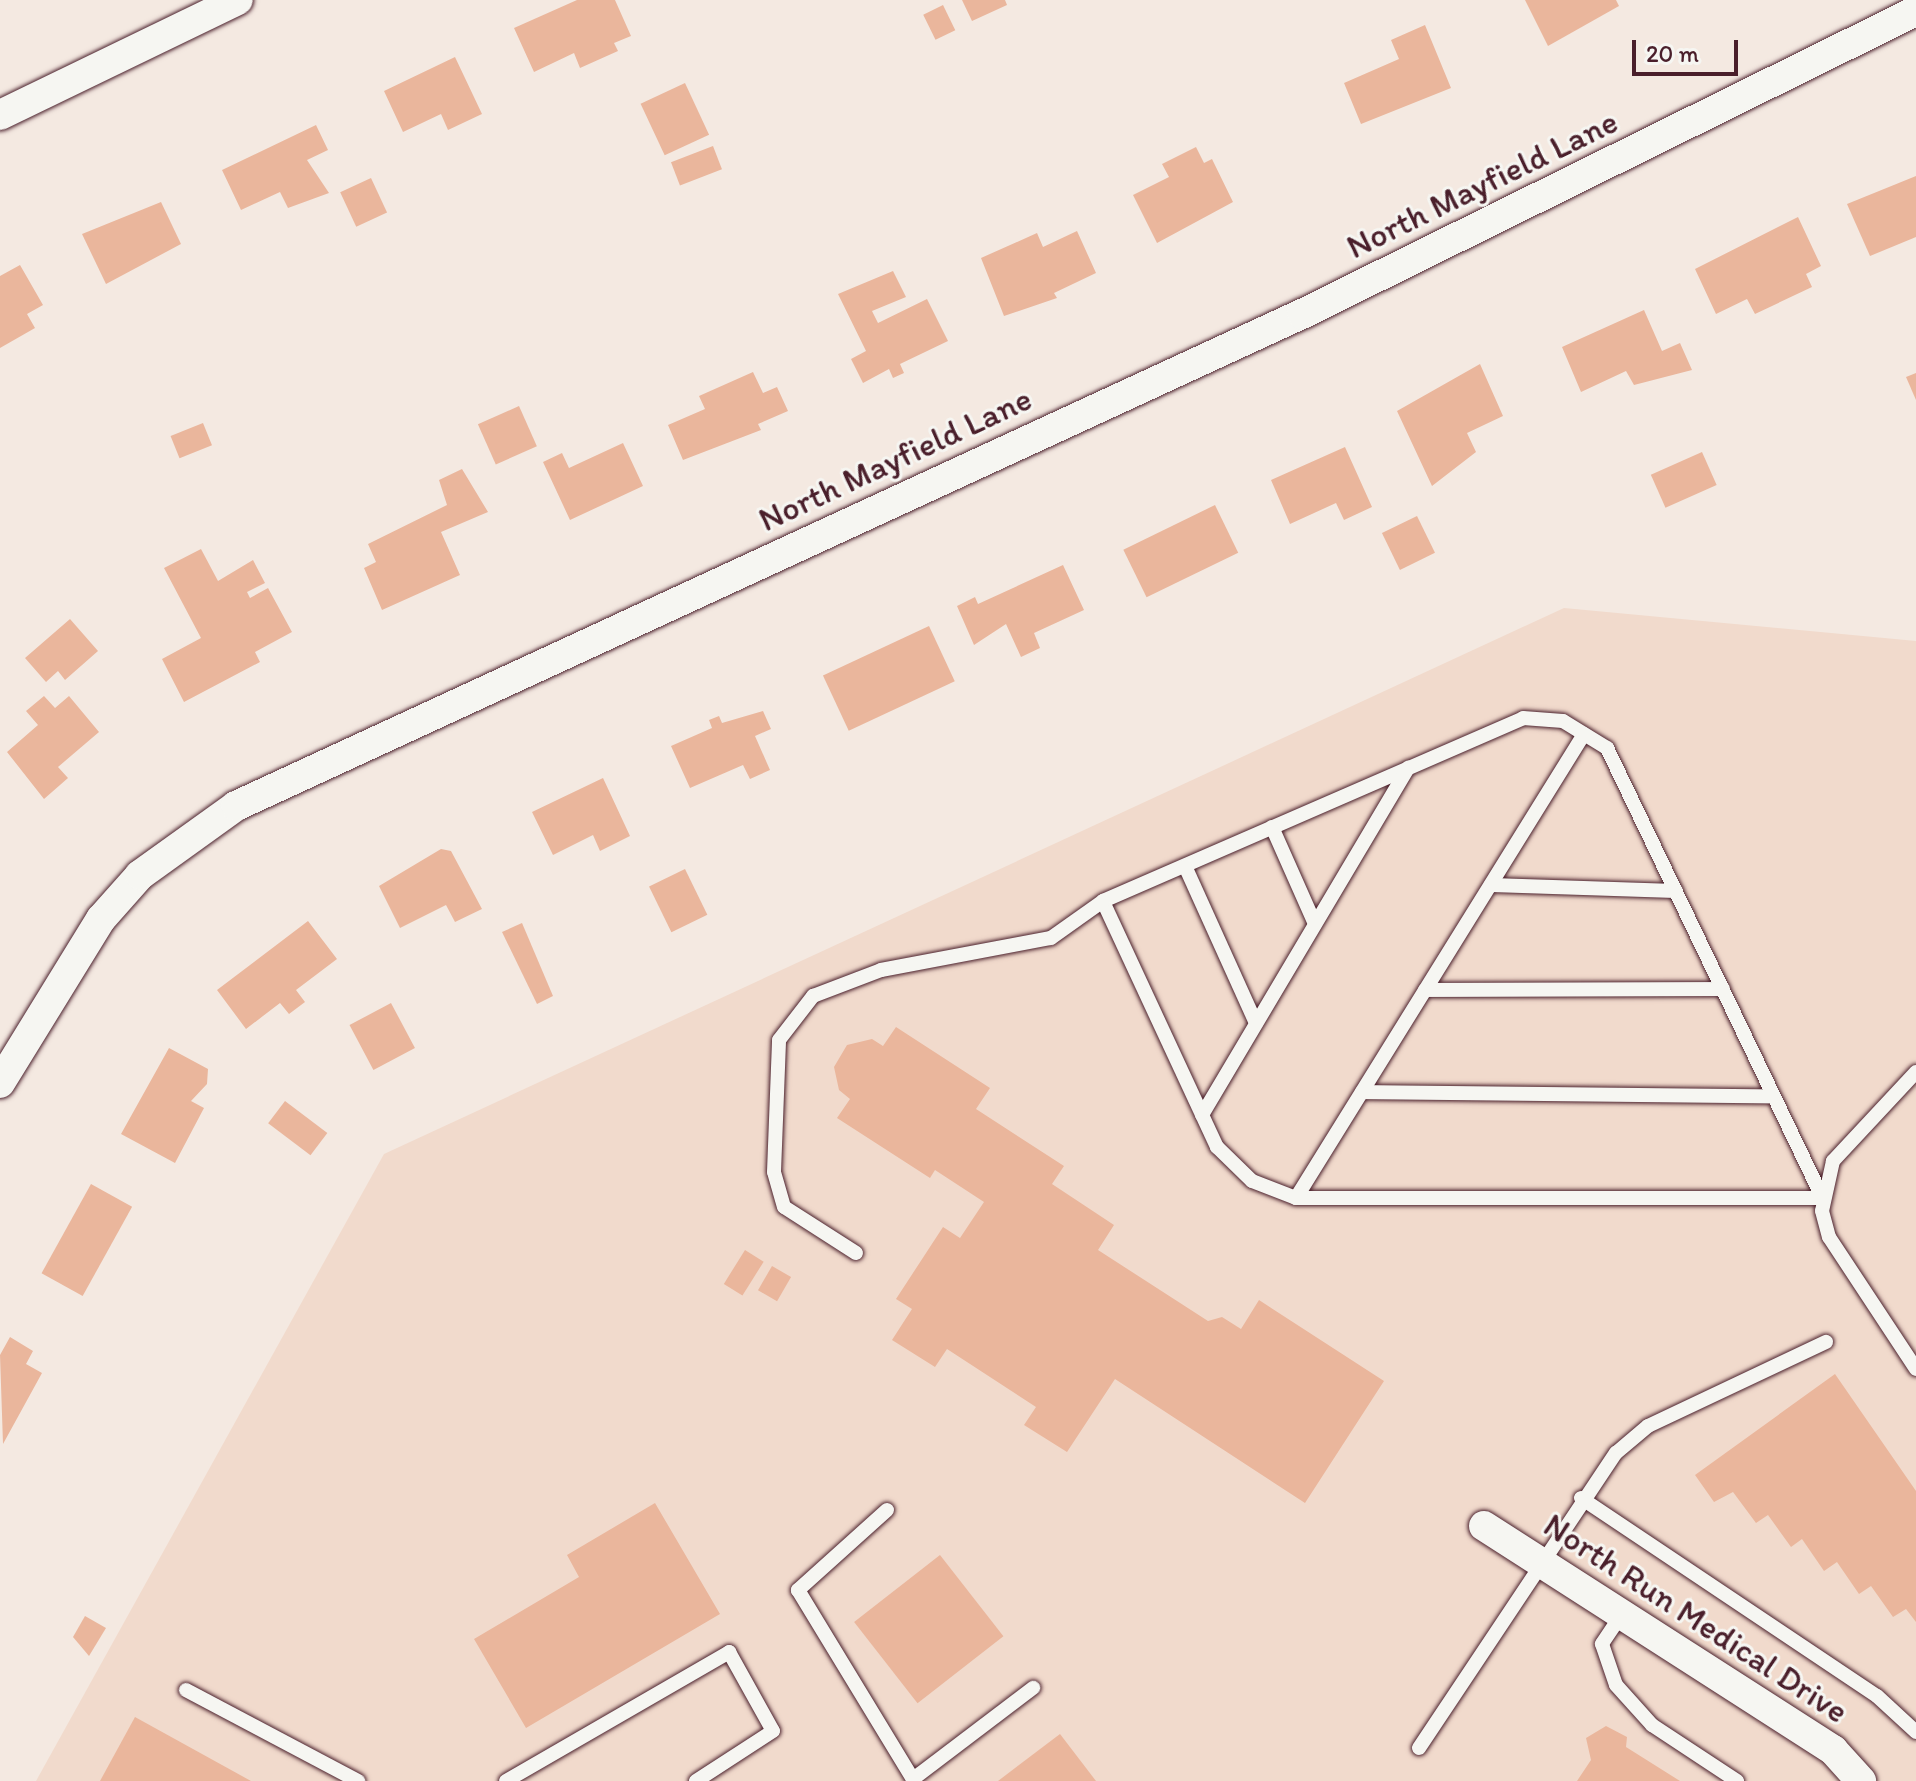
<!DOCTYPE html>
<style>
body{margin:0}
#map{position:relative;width:1916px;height:1781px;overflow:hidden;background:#f4e9e1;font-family:Itim,sans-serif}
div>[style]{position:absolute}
.built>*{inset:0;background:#f1dacc}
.building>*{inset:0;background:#eab69c;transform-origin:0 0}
.roads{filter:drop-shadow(0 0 2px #4a1f2b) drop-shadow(0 0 2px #4a1f2b)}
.lane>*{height:14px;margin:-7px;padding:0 7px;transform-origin:7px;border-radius:7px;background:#f6f6f2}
.street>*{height:30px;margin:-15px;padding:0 15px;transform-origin:15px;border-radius:15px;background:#f6f6f2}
span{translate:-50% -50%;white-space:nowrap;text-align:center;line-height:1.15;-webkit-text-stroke:6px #f6f6f2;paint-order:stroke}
.street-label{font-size:34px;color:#4a1f2b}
.scale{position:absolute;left:1632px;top:40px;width:106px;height:36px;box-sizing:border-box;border:4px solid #4a1f2b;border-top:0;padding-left:10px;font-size:24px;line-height:28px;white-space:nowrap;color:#4a1f2b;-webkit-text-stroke:6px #f6f6f2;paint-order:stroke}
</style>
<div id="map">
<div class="built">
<div style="clip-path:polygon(1564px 608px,1916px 641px,1916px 1781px,36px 1781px,384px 1154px)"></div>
</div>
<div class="building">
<div style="clip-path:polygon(577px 0,615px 0,631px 36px,614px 43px,618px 51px,580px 68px,574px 53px,534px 72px,514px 28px)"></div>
<div style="clip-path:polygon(962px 0,1005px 0,1007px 5px,972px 21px)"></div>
<div style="clip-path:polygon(1525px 0,1616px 0,1619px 6px,1548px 46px)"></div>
<div style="left:943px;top:5px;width:28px;height:22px;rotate:64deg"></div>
<div style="clip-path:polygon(1425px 25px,1451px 88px,1361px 124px,1344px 83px,1399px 59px,1391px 40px)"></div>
<div style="clip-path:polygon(455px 57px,482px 114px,448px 130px,441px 114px,403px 132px,384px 91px)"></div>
<div style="left:685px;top:83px;width:57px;height:49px;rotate:65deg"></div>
<div style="clip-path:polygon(316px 125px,328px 150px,307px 160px,329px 193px,288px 208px,280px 192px,241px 210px,222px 170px)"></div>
<div style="left:713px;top:146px;width:25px;height:45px;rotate:69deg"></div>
<div style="clip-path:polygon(1196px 147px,1204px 163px,1212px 159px,1233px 202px,1157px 243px,1133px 195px,1169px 177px,1162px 164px)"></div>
<div style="clip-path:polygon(1916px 176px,1916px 237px,1870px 256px,1847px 204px)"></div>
<div style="left:371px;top:178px;width:38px;height:34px;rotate:65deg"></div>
<div style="clip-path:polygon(161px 202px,181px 244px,106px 284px,82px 234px)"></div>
<div style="clip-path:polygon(1798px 217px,1821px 266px,1806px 274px,1812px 287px,1755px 314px,1747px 299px,1716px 314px,1695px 269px)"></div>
<div style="clip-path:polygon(1077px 231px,1096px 273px,1054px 293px,1057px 298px,1004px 316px,981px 258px,1037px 233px,1043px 247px)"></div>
<div style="clip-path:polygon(20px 265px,43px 305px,27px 314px,35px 328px,0 348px,0 276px)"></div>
<div style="clip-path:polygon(893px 271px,906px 297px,872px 311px,878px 323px,927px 299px,948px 341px,900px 364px,904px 373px,893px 378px,889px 369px,863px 383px,851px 359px,866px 351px,838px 294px)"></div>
<div style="clip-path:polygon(1644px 310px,1662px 351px,1680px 343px,1692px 370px,1634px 385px,1626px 371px,1581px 392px,1562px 347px)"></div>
<div style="clip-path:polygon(1480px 364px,1503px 416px,1467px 433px,1476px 452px,1432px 486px,1397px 411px)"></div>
<div style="clip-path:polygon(753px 372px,763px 393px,777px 387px,788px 411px,758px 424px,761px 430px,683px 460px,668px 425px,705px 409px,699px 396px)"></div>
<div style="clip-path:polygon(1916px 373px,1916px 400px,1906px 377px)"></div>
<div style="left:519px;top:406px;width:44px;height:45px;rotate:66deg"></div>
<div style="left:203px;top:423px;width:24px;height:35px;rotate:68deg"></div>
<div style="clip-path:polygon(623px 443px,643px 486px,570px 520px,543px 462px,562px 453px,569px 468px)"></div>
<div style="clip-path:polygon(1345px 447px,1372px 507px,1344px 520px,1336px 503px,1290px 524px,1271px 480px)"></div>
<div style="left:1702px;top:452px;width:36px;height:56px;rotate:66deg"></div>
<div style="clip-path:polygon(462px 469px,488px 512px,441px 532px,460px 575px,382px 610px,364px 568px,376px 562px,368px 544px,447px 505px,439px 480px)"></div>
<div style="left:1215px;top:505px;width:53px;height:102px;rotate:64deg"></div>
<div style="left:1417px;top:516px;width:41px;height:39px;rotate:64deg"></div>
<div style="clip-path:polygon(201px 549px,218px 581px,253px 560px,265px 583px,247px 592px,250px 598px,268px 588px,292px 632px,255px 652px,260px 662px,184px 702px,162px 659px,201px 638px,164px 568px)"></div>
<div style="clip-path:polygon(1063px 565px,1084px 610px,1034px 633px,1040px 648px,1021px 657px,1006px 624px,974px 645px,957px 606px,975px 597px,978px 604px)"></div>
<div style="clip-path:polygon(70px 619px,98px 651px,65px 680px,58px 671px,46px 682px,25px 658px)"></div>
<div style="left:929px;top:626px;width:61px;height:117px;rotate:65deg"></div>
<div style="clip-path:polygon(44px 696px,55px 708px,69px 696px,99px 732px,58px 767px,68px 778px,44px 799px,7px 752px,38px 725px,26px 711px)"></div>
<div style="clip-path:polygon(763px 711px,771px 729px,755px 736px,770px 770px,750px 779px,743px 765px,690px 788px,671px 746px,712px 728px,709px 720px,719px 716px,722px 723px)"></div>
<div style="clip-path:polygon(603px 778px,630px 836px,600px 851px,593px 835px,553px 855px,532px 812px)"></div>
<div style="clip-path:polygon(441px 849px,451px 851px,482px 909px,455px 922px,446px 905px,400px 928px,379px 886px)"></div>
<div style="left:685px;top:869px;width:51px;height:40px;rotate:64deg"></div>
<div style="clip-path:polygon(308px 921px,337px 959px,296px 990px,305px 1002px,289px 1014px,280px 1003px,246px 1029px,217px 990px)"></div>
<div style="clip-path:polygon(522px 923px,553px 996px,537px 1004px,502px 932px)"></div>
<div style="left:391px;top:1003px;width:51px;height:47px;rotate:62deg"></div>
<div style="clip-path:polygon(896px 1027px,990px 1088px,976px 1109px,1064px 1166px,1052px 1184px,1114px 1225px,1098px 1250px,1208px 1321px,1222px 1317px,1241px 1329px,1259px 1300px,1384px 1381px,1305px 1503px,1115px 1379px,1067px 1452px,1024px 1425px,1036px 1407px,947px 1349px,935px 1367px,892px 1340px,912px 1309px,896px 1299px,943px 1227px,960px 1238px,984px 1202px,935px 1170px,930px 1178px,837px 1118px,850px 1099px,839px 1090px,834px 1067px,847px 1045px,872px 1039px,883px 1046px)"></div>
<div style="clip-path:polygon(169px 1048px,208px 1069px,207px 1084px,191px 1101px,204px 1108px,175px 1163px,121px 1134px)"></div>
<div style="left:285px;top:1101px;width:53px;height:28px;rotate:37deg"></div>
<div style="left:91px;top:1184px;width:47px;height:102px;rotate:29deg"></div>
<div style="left:745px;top:1250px;width:22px;height:40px;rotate:32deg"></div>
<div style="left:772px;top:1266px;width:22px;height:28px;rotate:30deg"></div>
<div style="clip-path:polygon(10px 1337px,33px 1351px,26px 1364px,42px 1373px,3px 1444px,0 1355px)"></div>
<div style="clip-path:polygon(1835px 1374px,1916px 1491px,1916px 1622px,1906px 1609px,1893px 1617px,1871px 1586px,1859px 1594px,1837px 1562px,1824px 1571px,1802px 1539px,1791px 1547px,1768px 1515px,1756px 1523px,1733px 1492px,1714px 1502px,1695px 1475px)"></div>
<div style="clip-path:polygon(655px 1503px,720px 1614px,526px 1728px,474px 1639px,579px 1577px,567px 1555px)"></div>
<div style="left:940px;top:1555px;width:103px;height:109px;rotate:52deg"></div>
<div style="clip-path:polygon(85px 1616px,106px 1628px,89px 1656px,73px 1637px)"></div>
<div style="clip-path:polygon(135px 1717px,251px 1781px,100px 1781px)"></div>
<div style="clip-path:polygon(1606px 1726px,1627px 1737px,1626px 1747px,1680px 1781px,1577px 1781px,1591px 1760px,1586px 1738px)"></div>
<div style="clip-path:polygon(1060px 1734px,1096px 1781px,998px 1781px)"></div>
</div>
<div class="roads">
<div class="lane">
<div style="left:1523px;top:718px;width:40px;rotate:4.3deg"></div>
<div style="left:1563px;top:721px;width:52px;rotate:31.5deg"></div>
<div style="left:1607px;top:748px;width:499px;rotate:64.4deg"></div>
<div style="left:1823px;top:1198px;width:527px;rotate:180deg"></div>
<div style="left:1296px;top:1198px;width:47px;rotate:-158.9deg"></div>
<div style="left:1252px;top:1181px;width:49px;rotate:-135.8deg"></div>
<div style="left:1217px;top:1147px;width:271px;rotate:-114.9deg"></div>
<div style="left:1103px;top:901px;width:458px;rotate:-23.5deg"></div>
<div style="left:1272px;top:827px;width:106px;rotate:66.1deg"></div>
<div style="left:1185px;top:866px;width:172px;rotate:65.7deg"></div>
<div style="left:1491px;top:885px;width:185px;rotate:1.9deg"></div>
<div style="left:1425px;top:990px;width:298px;rotate:-0.2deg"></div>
<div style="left:1916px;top:1072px;width:122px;rotate:133deg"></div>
<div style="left:1833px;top:1161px;width:51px;rotate:102.4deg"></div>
<div style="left:1822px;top:1211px;width:27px;rotate:75deg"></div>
<div style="left:1829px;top:1237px;width:158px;rotate:56.6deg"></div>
<div style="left:1362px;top:1092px;width:411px;rotate:0.6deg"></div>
<div style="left:1202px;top:1115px;width:404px;rotate:-59.3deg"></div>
<div style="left:1296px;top:1198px;width:546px;rotate:-58.17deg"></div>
<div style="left:856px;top:1253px;width:85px;rotate:-147.4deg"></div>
<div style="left:784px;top:1207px;width:36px;rotate:-106deg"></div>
<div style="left:774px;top:1172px;width:132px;rotate:-87.8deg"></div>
<div style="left:779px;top:1040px;width:56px;rotate:-52.3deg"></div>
<div style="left:813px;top:996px;width:73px;rotate:-20.9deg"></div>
<div style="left:881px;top:970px;width:173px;rotate:-10.7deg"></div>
<div style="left:1051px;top:938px;width:64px;rotate:-35.4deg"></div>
<div style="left:1581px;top:1498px;width:356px;rotate:33.8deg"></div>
<div style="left:1877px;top:1696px;width:53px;rotate:42.7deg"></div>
<div style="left:887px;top:1510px;width:120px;rotate:138deg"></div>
<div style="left:798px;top:1590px;width:223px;rotate:58.7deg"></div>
<div style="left:1622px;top:1614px;width:36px;rotate:124deg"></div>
<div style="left:1602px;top:1644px;width:43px;rotate:71.1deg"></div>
<div style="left:1616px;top:1685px;width:54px;rotate:48deg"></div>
<div style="left:1652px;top:1725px;width:102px;rotate:33.4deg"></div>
<div style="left:186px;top:1690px;width:195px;rotate:27.9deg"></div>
<div style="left:1419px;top:1748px;width:355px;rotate:-56.3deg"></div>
<div style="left:1616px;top:1453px;width:42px;rotate:-40.2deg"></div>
<div style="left:1648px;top:1426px;width:197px;rotate:-25.3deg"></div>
<div style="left:913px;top:1779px;width:151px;rotate:-37.2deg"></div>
<div style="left:506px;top:1781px;width:258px;rotate:-30deg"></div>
<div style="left:729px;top:1652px;width:90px;rotate:60.9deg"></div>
<div style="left:773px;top:1731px;width:92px;rotate:147deg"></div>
</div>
<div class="street">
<div style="left:0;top:115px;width:264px;rotate:-25.8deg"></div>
<div style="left:0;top:1083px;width:193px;rotate:-58.4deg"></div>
<div style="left:101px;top:919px;width:59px;rotate:-48.4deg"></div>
<div style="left:140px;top:875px;width:118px;rotate:-35.7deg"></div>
<div style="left:236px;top:806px;width:1174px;rotate:-24.78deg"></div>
<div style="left:1302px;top:314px;width:685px;rotate:-26.27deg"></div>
<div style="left:1484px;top:1526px;width:415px;rotate:32.7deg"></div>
<div style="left:1833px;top:1750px;width:42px;rotate:47.9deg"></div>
</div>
</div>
<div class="street-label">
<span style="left:1482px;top:184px;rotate:-26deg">North Mayfield Lane</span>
<span style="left:895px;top:459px;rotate:-25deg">North Mayfield Lane</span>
<span style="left:1696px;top:1618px;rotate:33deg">North Run Medical Drive</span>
</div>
<div class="scale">20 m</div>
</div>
